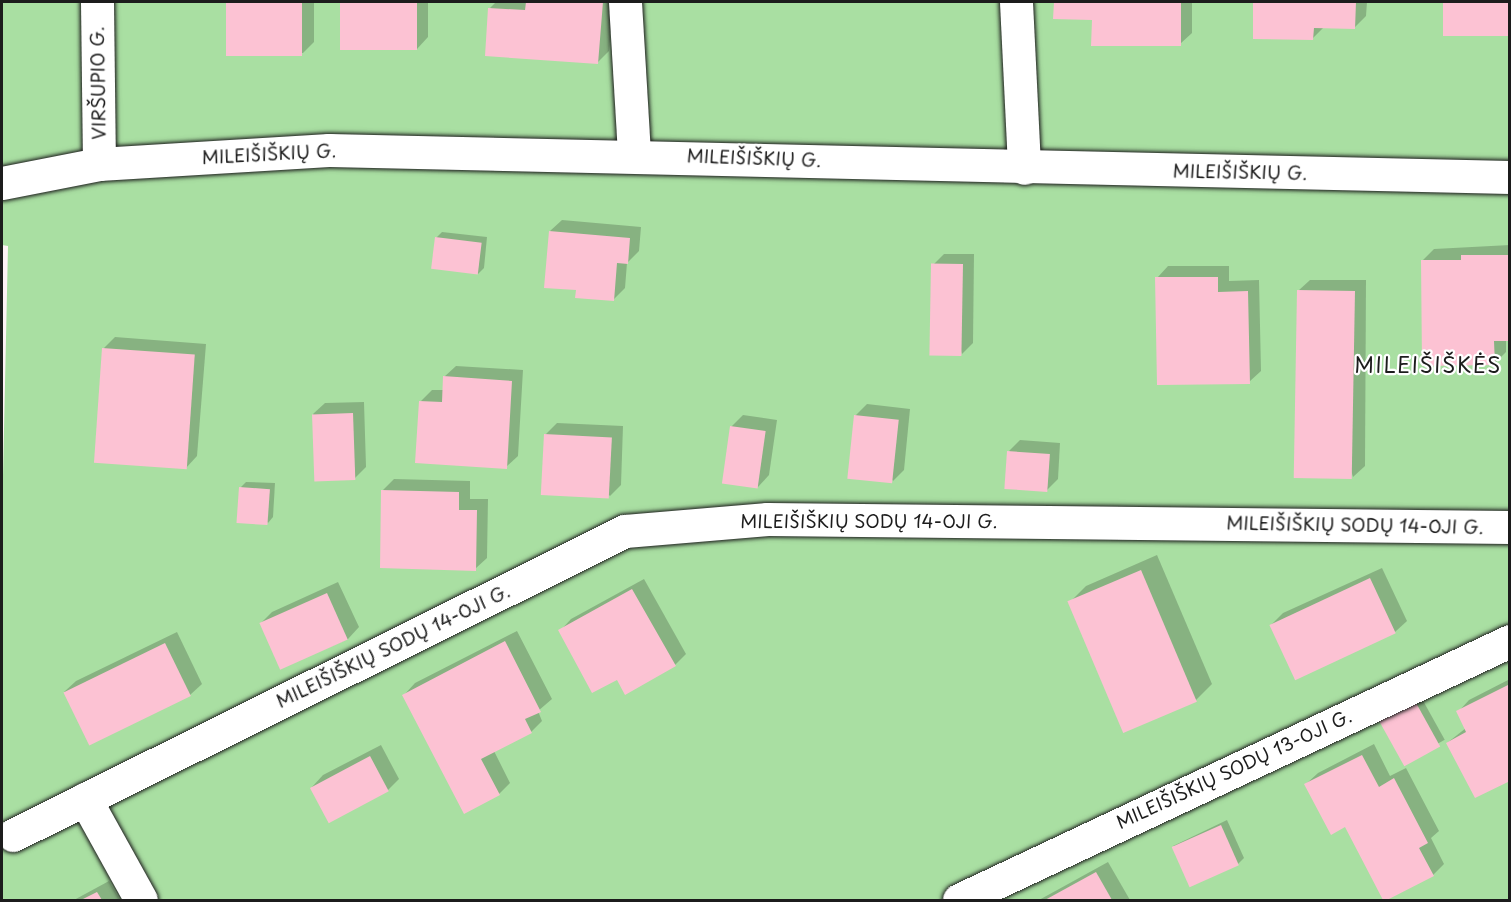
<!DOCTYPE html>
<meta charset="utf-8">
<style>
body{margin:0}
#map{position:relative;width:1511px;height:902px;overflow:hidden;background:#fef3f6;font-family:"Playpen Sans",sans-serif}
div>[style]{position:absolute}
.green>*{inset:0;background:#a9dfa2}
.shadow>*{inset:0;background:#0003;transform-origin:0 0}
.building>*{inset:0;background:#fcc2d3;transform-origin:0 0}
.roads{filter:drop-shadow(0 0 2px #1c1c1c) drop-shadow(0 0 2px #1c1c1c)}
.street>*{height:33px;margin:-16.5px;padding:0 16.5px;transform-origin:16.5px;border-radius:16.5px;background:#fff}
span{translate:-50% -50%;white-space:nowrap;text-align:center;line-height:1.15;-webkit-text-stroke:4.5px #fff;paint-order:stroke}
.street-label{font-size:18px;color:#1c1c1c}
.quarter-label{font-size:21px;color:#1c1c1c;letter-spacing:1.5px}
.frame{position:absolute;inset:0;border:3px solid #1c1c1c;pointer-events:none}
</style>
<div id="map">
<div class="green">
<div style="clip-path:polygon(2px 2px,1509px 2px,1509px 900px,2px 900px,2px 522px,8px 246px,2px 245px)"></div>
</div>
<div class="shadow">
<div style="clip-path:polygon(227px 2px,314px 2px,314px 42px,303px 53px,228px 54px)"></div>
<div style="clip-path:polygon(341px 2px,428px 2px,428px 37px,417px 49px,341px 49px)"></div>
<div style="clip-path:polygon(496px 2px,613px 2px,609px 51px,598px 62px,490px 8px)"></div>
<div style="clip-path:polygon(1055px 2px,1192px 2px,1192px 33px,1180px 44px,1093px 18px,1055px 18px)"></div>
<div style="clip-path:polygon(1255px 2px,1367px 2px,1366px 16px,1355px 27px,1324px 27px,1313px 38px,1254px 37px)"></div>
<div style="left:1444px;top:2px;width:66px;height:32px"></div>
<div style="clip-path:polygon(562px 220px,641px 227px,639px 251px,627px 263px,625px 288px,614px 299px,578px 289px,550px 231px)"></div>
<div style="clip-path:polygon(442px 232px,487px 237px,484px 268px,478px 274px,436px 238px)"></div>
<div style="clip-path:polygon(1510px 245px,1510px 339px,1506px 339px,1506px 352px,1495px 363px,1422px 261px,1434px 249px)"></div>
<div style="clip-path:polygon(944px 254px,974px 254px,973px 343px,962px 354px,933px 265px)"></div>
<div style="clip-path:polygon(1168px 266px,1229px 266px,1229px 281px,1259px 280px,1261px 371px,1249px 382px,1157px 278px)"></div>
<div style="clip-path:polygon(1310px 280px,1366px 280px,1365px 466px,1353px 477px,1298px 291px)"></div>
<div style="clip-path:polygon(115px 337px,206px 344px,197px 456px,186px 468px,104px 348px)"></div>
<div style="clip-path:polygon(456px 366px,523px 370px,518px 456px,506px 467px,420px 402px,432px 390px,444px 390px,444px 377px)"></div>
<div style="clip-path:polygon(364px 402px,366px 467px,354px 479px,313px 414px,325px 403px)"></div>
<div style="clip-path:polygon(867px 404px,910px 409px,904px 470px,893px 481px,855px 416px)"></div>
<div style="clip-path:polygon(743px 415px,777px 420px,769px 475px,758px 487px,731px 427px)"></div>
<div style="clip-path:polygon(557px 423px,623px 426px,621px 485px,610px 496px,545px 435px)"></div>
<div style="clip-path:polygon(1020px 440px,1060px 443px,1058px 479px,1047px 490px,1009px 451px)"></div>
<div style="clip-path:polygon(394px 479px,470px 481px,470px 499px,488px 499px,487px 558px,475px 569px,383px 490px)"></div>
<div style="clip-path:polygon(246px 482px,275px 483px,273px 517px,268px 523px,241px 487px)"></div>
<div style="clip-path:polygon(1157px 555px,1212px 684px,1196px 700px,1070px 602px,1086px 586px)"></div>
<div style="clip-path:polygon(1382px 568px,1407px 621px,1395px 632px,1271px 625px,1283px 613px)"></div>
<div style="clip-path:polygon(644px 579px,686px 654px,675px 665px,617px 678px,560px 631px,571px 619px)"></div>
<div style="clip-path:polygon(338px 582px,359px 627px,348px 639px,281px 668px,261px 623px,272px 612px)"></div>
<div style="clip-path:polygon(517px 631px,552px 699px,538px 711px,542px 721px,531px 732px,494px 751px,510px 783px,499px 794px,404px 695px,415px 683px)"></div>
<div style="clip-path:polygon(177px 632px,202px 684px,190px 695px,64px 692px,76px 681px)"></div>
<div style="clip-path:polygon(1510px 679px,1510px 779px,1447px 743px,1466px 728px,1458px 712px,1469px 700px)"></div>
<div style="left:1421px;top:697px;width:49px;height:47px;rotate:61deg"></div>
<div style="clip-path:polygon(1374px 744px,1390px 776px,1406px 768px,1439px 831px,1431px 838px,1444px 864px,1433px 875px,1345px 825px,1306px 784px,1318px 773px)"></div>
<div style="clip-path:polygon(381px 745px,399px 779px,388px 790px,312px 787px,323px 775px)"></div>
<div style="clip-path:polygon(1227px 820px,1244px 858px,1238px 864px,1173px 846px)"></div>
<div style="clip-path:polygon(1108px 862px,1130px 900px,1039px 900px)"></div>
<div style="clip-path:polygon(109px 881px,120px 900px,74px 900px)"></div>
</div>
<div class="building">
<div style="left:226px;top:2px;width:76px;height:54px"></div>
<div style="left:340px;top:2px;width:77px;height:48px"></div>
<div style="clip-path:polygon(526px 2px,603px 2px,598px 64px,485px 56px,488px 8px,525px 10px)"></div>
<div style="clip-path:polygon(1054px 2px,1181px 2px,1181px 46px,1091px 46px,1092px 20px,1053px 19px)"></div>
<div style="clip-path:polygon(1253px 2px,1356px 2px,1355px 29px,1314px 28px,1313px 40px,1253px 39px)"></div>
<div style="left:1443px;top:2px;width:67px;height:34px"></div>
<div style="clip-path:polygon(549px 231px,630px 238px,628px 264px,617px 263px,614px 301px,575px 298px,576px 290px,544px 288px)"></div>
<div style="left:435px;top:237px;width:47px;height:32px;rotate:7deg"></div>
<div style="clip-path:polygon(1461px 255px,1510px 255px,1510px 341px,1494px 341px,1495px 365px,1422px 366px,1421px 260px,1461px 260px)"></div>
<div style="left:963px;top:264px;width:92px;height:32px;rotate:91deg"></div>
<div style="clip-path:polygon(1155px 277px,1218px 277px,1218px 292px,1248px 291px,1250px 384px,1157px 385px)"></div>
<div style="left:1297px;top:290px;width:58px;height:188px;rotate:1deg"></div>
<div style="left:102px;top:348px;width:93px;height:115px;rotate:4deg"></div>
<div style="clip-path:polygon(443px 376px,512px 381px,507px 469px,415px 463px,419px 401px,442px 402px)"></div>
<div style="left:353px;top:413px;width:67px;height:41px;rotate:88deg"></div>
<div style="left:854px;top:415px;width:45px;height:64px;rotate:6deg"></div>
<div style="left:730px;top:426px;width:36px;height:58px;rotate:8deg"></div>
<div style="left:544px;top:434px;width:68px;height:61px;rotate:3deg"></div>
<div style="left:1007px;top:451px;width:43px;height:38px;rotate:4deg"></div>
<div style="left:239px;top:487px;width:31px;height:36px;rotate:4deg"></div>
<div style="clip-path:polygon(381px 490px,459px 492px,459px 510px,477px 510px,476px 571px,380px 568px)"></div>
<div style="left:1141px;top:570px;width:143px;height:80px;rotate:67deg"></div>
<div style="left:1370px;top:578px;width:61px;height:111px;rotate:65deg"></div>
<div style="clip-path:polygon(632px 589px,676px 666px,625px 695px,617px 680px,592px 693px,558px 630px)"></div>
<div style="left:327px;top:593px;width:51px;height:74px;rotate:66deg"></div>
<div style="clip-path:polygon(505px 641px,541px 712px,525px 719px,532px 733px,481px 759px,500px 795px,464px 814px,402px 695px)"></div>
<div style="left:165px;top:643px;width:59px;height:113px;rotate:64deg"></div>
<div style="clip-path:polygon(1510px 684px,1510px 781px,1475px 798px,1446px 743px,1466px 732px,1456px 711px)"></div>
<div style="left:1415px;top:701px;width:52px;height:41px;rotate:61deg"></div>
<div style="clip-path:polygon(1362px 755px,1379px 787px,1394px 778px,1428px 843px,1419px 848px,1434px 876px,1387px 900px,1383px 900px,1345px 827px,1331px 835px,1304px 784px)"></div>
<div style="left:370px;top:756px;width:40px;height:68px;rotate:62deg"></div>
<div style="left:1221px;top:825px;width:44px;height:54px;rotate:66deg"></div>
<div style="clip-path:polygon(1096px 872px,1112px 900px,1045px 900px)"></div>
<div style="clip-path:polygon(97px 892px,102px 900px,81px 900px)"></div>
</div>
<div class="roads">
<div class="street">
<div style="left:97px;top:2px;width:162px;rotate:89.3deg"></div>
<div style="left:625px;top:2px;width:152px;rotate:86.6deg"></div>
<div style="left:1016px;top:2px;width:166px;rotate:87.2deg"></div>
<div style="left:2px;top:183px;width:99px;rotate:-11.1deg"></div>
<div style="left:99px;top:164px;width:230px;rotate:-3.5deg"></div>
<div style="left:329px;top:150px;width:1181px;rotate:1.31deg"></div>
<div style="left:85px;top:799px;width:115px;rotate:61deg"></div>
<div style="left:13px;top:835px;width:683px;rotate:-26.42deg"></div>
<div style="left:625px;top:531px;width:143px;rotate:-4.8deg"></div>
<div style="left:767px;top:519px;width:743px;rotate:0.62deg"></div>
<div style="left:959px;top:900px;width:609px;rotate:-25.18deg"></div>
</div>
</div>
<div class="street-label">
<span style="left:98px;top:83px;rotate:-91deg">VIRŠUPIO G.</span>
<span style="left:269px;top:154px;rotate:-3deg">MILEIŠIŠKIŲ G.</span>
<span style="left:754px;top:158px;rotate:2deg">MILEIŠIŠKIŲ G.</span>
<span style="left:1240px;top:172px;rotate:1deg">MILEIŠIŠKIŲ G.</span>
<span style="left:869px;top:521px">MILEIŠIŠKIŲ SODŲ 14-OJI G.</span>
<span style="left:1355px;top:525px;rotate:1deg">MILEIŠIŠKIŲ SODŲ 14-OJI G.</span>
<span style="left:393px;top:646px;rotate:-26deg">MILEIŠIŠKIŲ SODŲ 14-OJI G.</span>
<span style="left:1234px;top:769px;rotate:-25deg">MILEIŠIŠKIŲ SODŲ 13-OJI G.</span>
</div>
<div class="quarter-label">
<span style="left:1428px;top:364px">MILEIŠIŠKĖS</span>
</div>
<div class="frame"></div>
</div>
